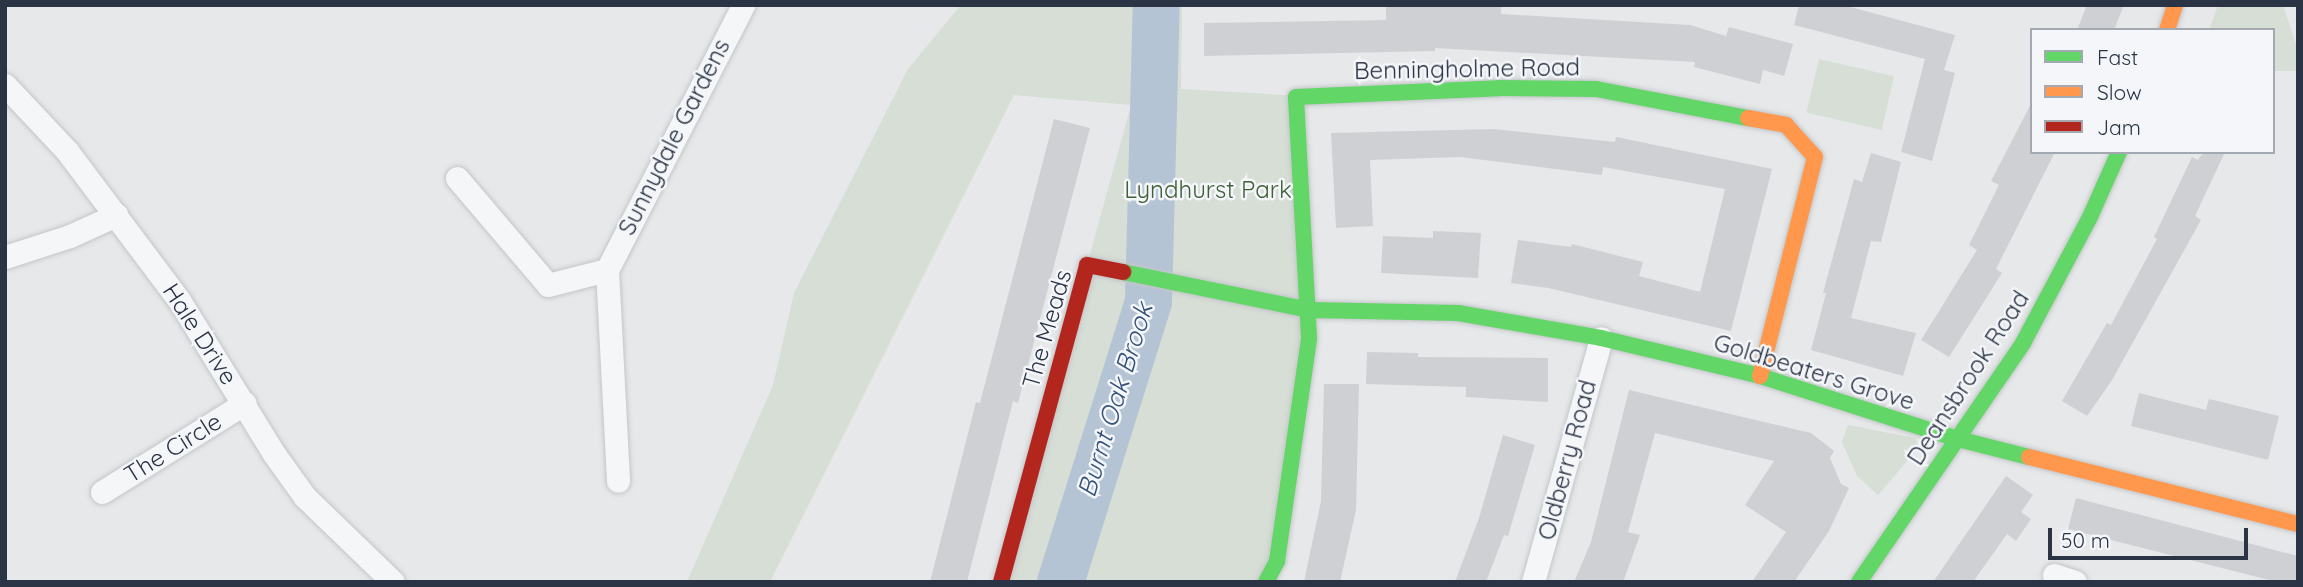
<!DOCTYPE html>
<style>
body{margin:0}
#map{position:relative;width:2303px;height:587px;overflow:hidden;background:#e6e8ea;font-family:Quicksand,sans-serif}
div>[style]{position:absolute}
.green>*{inset:0;background:#d6ded6;transform-origin:0 0}
.river>*{height:47px;margin:-23.5px;padding:0 23.5px;transform-origin:23.5px;border-radius:23.5px;background:#b4c4d5}
.building>*{inset:0;background:#ced0d3}
.roads{filter:drop-shadow(0 0 2px #c4c6c8) drop-shadow(0 0 2px #c4c6c8)}
.street>*{height:23px;margin:-11.5px;padding:0 11.5px;transform-origin:11.5px;border-radius:11.5px;background:#f5f6f7}
.fast>*{height:16px;margin:-8px;padding:0 8px;transform-origin:8px;border-radius:8px;background:#63d668}
.slow>*{height:16px;margin:-8px;padding:0 8px;transform-origin:8px;border-radius:8px;background:#ff974d}
.jam>*{height:16px;margin:-8px;padding:0 8px;transform-origin:8px;border-radius:8px;background:#b3261e}
span{translate:-50% -50%;white-space:nowrap;text-align:center;line-height:1.15;-webkit-text-stroke:5px #f4f6f9;paint-order:stroke}
.street-label{font-size:24px;color:#2b3445}
.park-label{font-size:24px;color:#3f6138}
.water-label{font-size:26px;color:#34527a;font-style:italic}
.frame{position:absolute;inset:0;border:7px solid #2b3445;pointer-events:none}
.legend{position:absolute;left:2030px;top:28px;width:245px;height:126px;box-sizing:border-box;background:#f4f6f9;border:2px solid #a4a8b1;margin:0;padding:9px 12px;list-style:none;font-size:21px;color:#2b3445}
.legend li{display:flex;align-items:center;gap:14px;height:35px}
.legend b{width:35px;border:2px solid #a4a8b1}
.scale{position:absolute;left:2048px;top:528px;width:200px;height:32px;box-sizing:border-box;border:4px solid #2b3445;border-top:0;padding-left:9px;font-size:21px;line-height:24px;white-space:nowrap;color:#2b3445;-webkit-text-stroke:5px #f4f6f9;paint-order:stroke}
</style>
<div id="map">
<div class="green">
<div style="clip-path:polygon(961px 5px,1182px 5px,1181px 89px,1300px 96px,1310px 310px,1266px 582px,1000px 582px,1131px 105px,1014px 95px,770px 582px,687px 582px,773px 385px,794px 293px,908px 69px)"></div>
<div style="clip-path:polygon(2218px 5px,2283px 5px,2298px 50px,2298px 71px,2273px 71px,2273px 30px,2209px 30px)"></div>
<div style="left:1819px;top:59px;width:77px;height:55px;rotate:13deg"></div>
<div style="clip-path:polygon(1848px 425px,1915px 438px,1919px 447px,1878px 495px,1857px 476px,1842px 442px)"></div>
</div>
<div class="river">
<div style="left:1060px;top:582px;width:294px;rotate:-72.6deg"></div>
<div style="left:1148px;top:301px;width:296px;rotate:-88.5deg"></div>
</div>
<div class="building">
<div style="clip-path:polygon(1386px 5px,1501px 5px,1501px 14px,1690px 25px,1726px 36px,1729px 27px,1793px 44px,1784px 76px,1763px 70px,1760px 84px,1694px 67px,1695px 62px,1435px 48px,1435px 51px,1204px 56px,1204px 23px,1386px 20px)"></div>
<div style="clip-path:polygon(1799px 5px,1843px 5px,1955px 35px,1944px 70px,1955px 73px,1932px 161px,1901px 152px,1925px 59px,1794px 25px)"></div>
<div style="clip-path:polygon(2087px 5px,2124px 5px,2114px 30px,2077px 30px)"></div>
<div style="clip-path:polygon(2032px 102px,2032px 152px,2055px 152px,1996px 269px,2002px 273px,1949px 357px,1921px 340px,1977px 250px,1969px 245px,1999px 185px,1991px 181px)"></div>
<div style="clip-path:polygon(1054px 119px,1090px 128px,1018px 403px,1013px 401px,967px 582px,930px 582px,976px 402px,980px 403px)"></div>
<div style="clip-path:polygon(1494px 129px,1615px 142px,1616px 137px,1772px 169px,1731px 331px,1548px 288px,1511px 283px,1518px 240px,1571px 247px,1572px 244px,1643px 262px,1639px 276px,1700px 292px,1725px 189px,1603px 167px,1602px 175px,1460px 157px,1370px 160px,1373px 226px,1336px 228px,1331px 133px)"></div>
<div style="clip-path:polygon(2204px 152px,2225px 152px,2195px 216px,2201px 220px,2112px 380px,2087px 416px,2062px 401px,2107px 323px,2111px 325px,2157px 239px,2154px 237px,2192px 157px,2198px 160px)"></div>
<div style="clip-path:polygon(1871px 153px,1901px 162px,1881px 242px,1871px 241px,1851px 318px,1916px 333px,1903px 376px,1811px 350px,1826px 293px,1823px 293px,1854px 179px,1862px 182px)"></div>
<div style="clip-path:polygon(1433px 231px,1481px 233px,1478px 278px,1381px 273px,1383px 236px,1433px 238px)"></div>
<div style="clip-path:polygon(1367px 352px,1418px 353px,1418px 357px,1548px 358px,1548px 402px,1466px 397px,1466px 387px,1366px 384px)"></div>
<div style="clip-path:polygon(1324px 384px,1359px 384px,1356px 510px,1340px 582px,1304px 582px,1321px 501px)"></div>
<div style="clip-path:polygon(1629px 390px,1811px 433px,1834px 451px,1830px 458px,1841px 484px,1849px 488px,1829px 531px,1794px 582px,1752px 582px,1786px 532px,1745px 505px,1774px 461px,1655px 433px,1628px 532px,1640px 535px,1623px 582px,1574px 582px,1591px 542px)"></div>
<div style="clip-path:polygon(2139px 393px,2206px 410px,2209px 399px,2279px 416px,2268px 460px,2131px 426px)"></div>
<div style="clip-path:polygon(1503px 435px,1535px 445px,1508px 536px,1504px 535px,1486px 582px,1455px 582px,1479px 518px)"></div>
<div style="clip-path:polygon(2006px 476px,2033px 495px,2021px 512px,2031px 519px,2016px 541px,2007px 534px,1973px 582px,1933px 582px)"></div>
<div style="clip-path:polygon(2076px 498px,2298px 556px,2298px 582px,2277px 582px,2068px 529px)"></div>
</div>
<div class="roads">
<div class="street">
<div style="left:5px;top:85px;width:91px;rotate:46.8deg"></div>
<div style="left:67px;top:151px;width:186px;rotate:53.1deg"></div>
<div style="left:179px;top:300px;width:181px;rotate:58.3deg"></div>
<div style="left:274px;top:454px;width:53px;rotate:54.2deg"></div>
<div style="left:305px;top:497px;width:122px;rotate:44deg"></div>
<div style="left:457px;top:178px;width:140px;rotate:49.6deg"></div>
<div style="left:548px;top:285px;width:61px;rotate:-14.3deg"></div>
<div style="left:5px;top:257px;width:68px;rotate:-17.9deg"></div>
<div style="left:70px;top:236px;width:51px;rotate:-24.5deg"></div>
<div style="left:607px;top:270px;width:298px;rotate:-62.8deg"></div>
<div style="left:607px;top:270px;width:211px;rotate:87deg"></div>
<div style="left:102px;top:492px;width:168px;rotate:-31.9deg"></div>
<div style="left:2054px;top:575px;width:22px;rotate:18deg"></div>
<div style="left:1533px;top:582px;width:253px;rotate:-74.4deg"></div>
</div>
<div class="fast">
<div style="left:1123px;top:272px;width:191px;rotate:11.5deg"></div>
<div style="left:1310px;top:310px;width:148px;rotate:1.2deg"></div>
<div style="left:1458px;top:313px;width:145px;rotate:9.9deg"></div>
<div style="left:1601px;top:338px;width:163px;rotate:13.4deg"></div>
<div style="left:1760px;top:376px;width:208px;rotate:17.7deg"></div>
<div style="left:1958px;top:439px;width:73px;rotate:14.2deg"></div>
<div style="left:1266px;top:582px;width:24px;rotate:-62deg"></div>
<div style="left:1277px;top:561px;width:225px;rotate:-81.8deg"></div>
<div style="left:1309px;top:338px;width:241px;rotate:-93.1deg"></div>
<div style="left:1296px;top:97px;width:203px;rotate:-2.5deg"></div>
<div style="left:1499px;top:88px;width:97px;rotate:0.6deg"></div>
<div style="left:1596px;top:89px;width:155px;rotate:10.8deg"></div>
<div style="left:1859px;top:582px;width:290px;rotate:-55.5deg"></div>
<div style="left:2023px;top:343px;width:143px;rotate:-62deg"></div>
<div style="left:2090px;top:217px;width:71px;rotate:-66deg"></div>
</div>
<div class="slow">
<div style="left:2167px;top:30px;width:26px;rotate:-72deg"></div>
<div style="left:1748px;top:118px;width:39px;rotate:10deg"></div>
<div style="left:1786px;top:125px;width:43px;rotate:47.8deg"></div>
<div style="left:1815px;top:157px;width:226px;rotate:104.1deg"></div>
<div style="left:2029px;top:457px;width:277px;rotate:14deg"></div>
</div>
<div class="jam">
<div style="left:1001px;top:582px;width:328px;rotate:-74.8deg"></div>
<div style="left:1087px;top:265px;width:37px;rotate:11deg"></div>
</div>
</div>
<div class="street-label">
<span style="left:1467px;top:69px;rotate:-1deg">Benningholme Road</span>
<span style="left:674px;top:137px;rotate:-63deg">Sunnydale Gardens</span>
<span style="left:1047px;top:329px;rotate:-74deg">The Meads</span>
<span style="left:200px;top:334px;rotate:57deg">Hale Drive</span>
<span style="left:1814px;top:372px;rotate:17deg">Goldbeaters Grove</span>
<span style="left:1968px;top:378px;rotate:-57deg">Deansbrook Road</span>
<span style="left:173px;top:448px;rotate:-32deg">The Circle</span>
<span style="left:1567px;top:460px;rotate:-75deg">Oldberry Road</span>
</div>
<div class="park-label">
<span style="left:1208px;top:190px">Lyndhurst Park</span>
</div>
<div class="water-label">
<span style="left:1115px;top:400px;rotate:-73deg">Burnt Oak Brook</span>
</div>
<div class="frame"></div>
<ul class="legend">
<li><b style="height:9px;background:#63d668"></b>Fast</li>
<li><b style="height:9px;background:#ff974d"></b>Slow</li>
<li><b style="height:9px;background:#b3261e"></b>Jam</li>
</ul>
<div class="scale">50 m</div>
</div>
